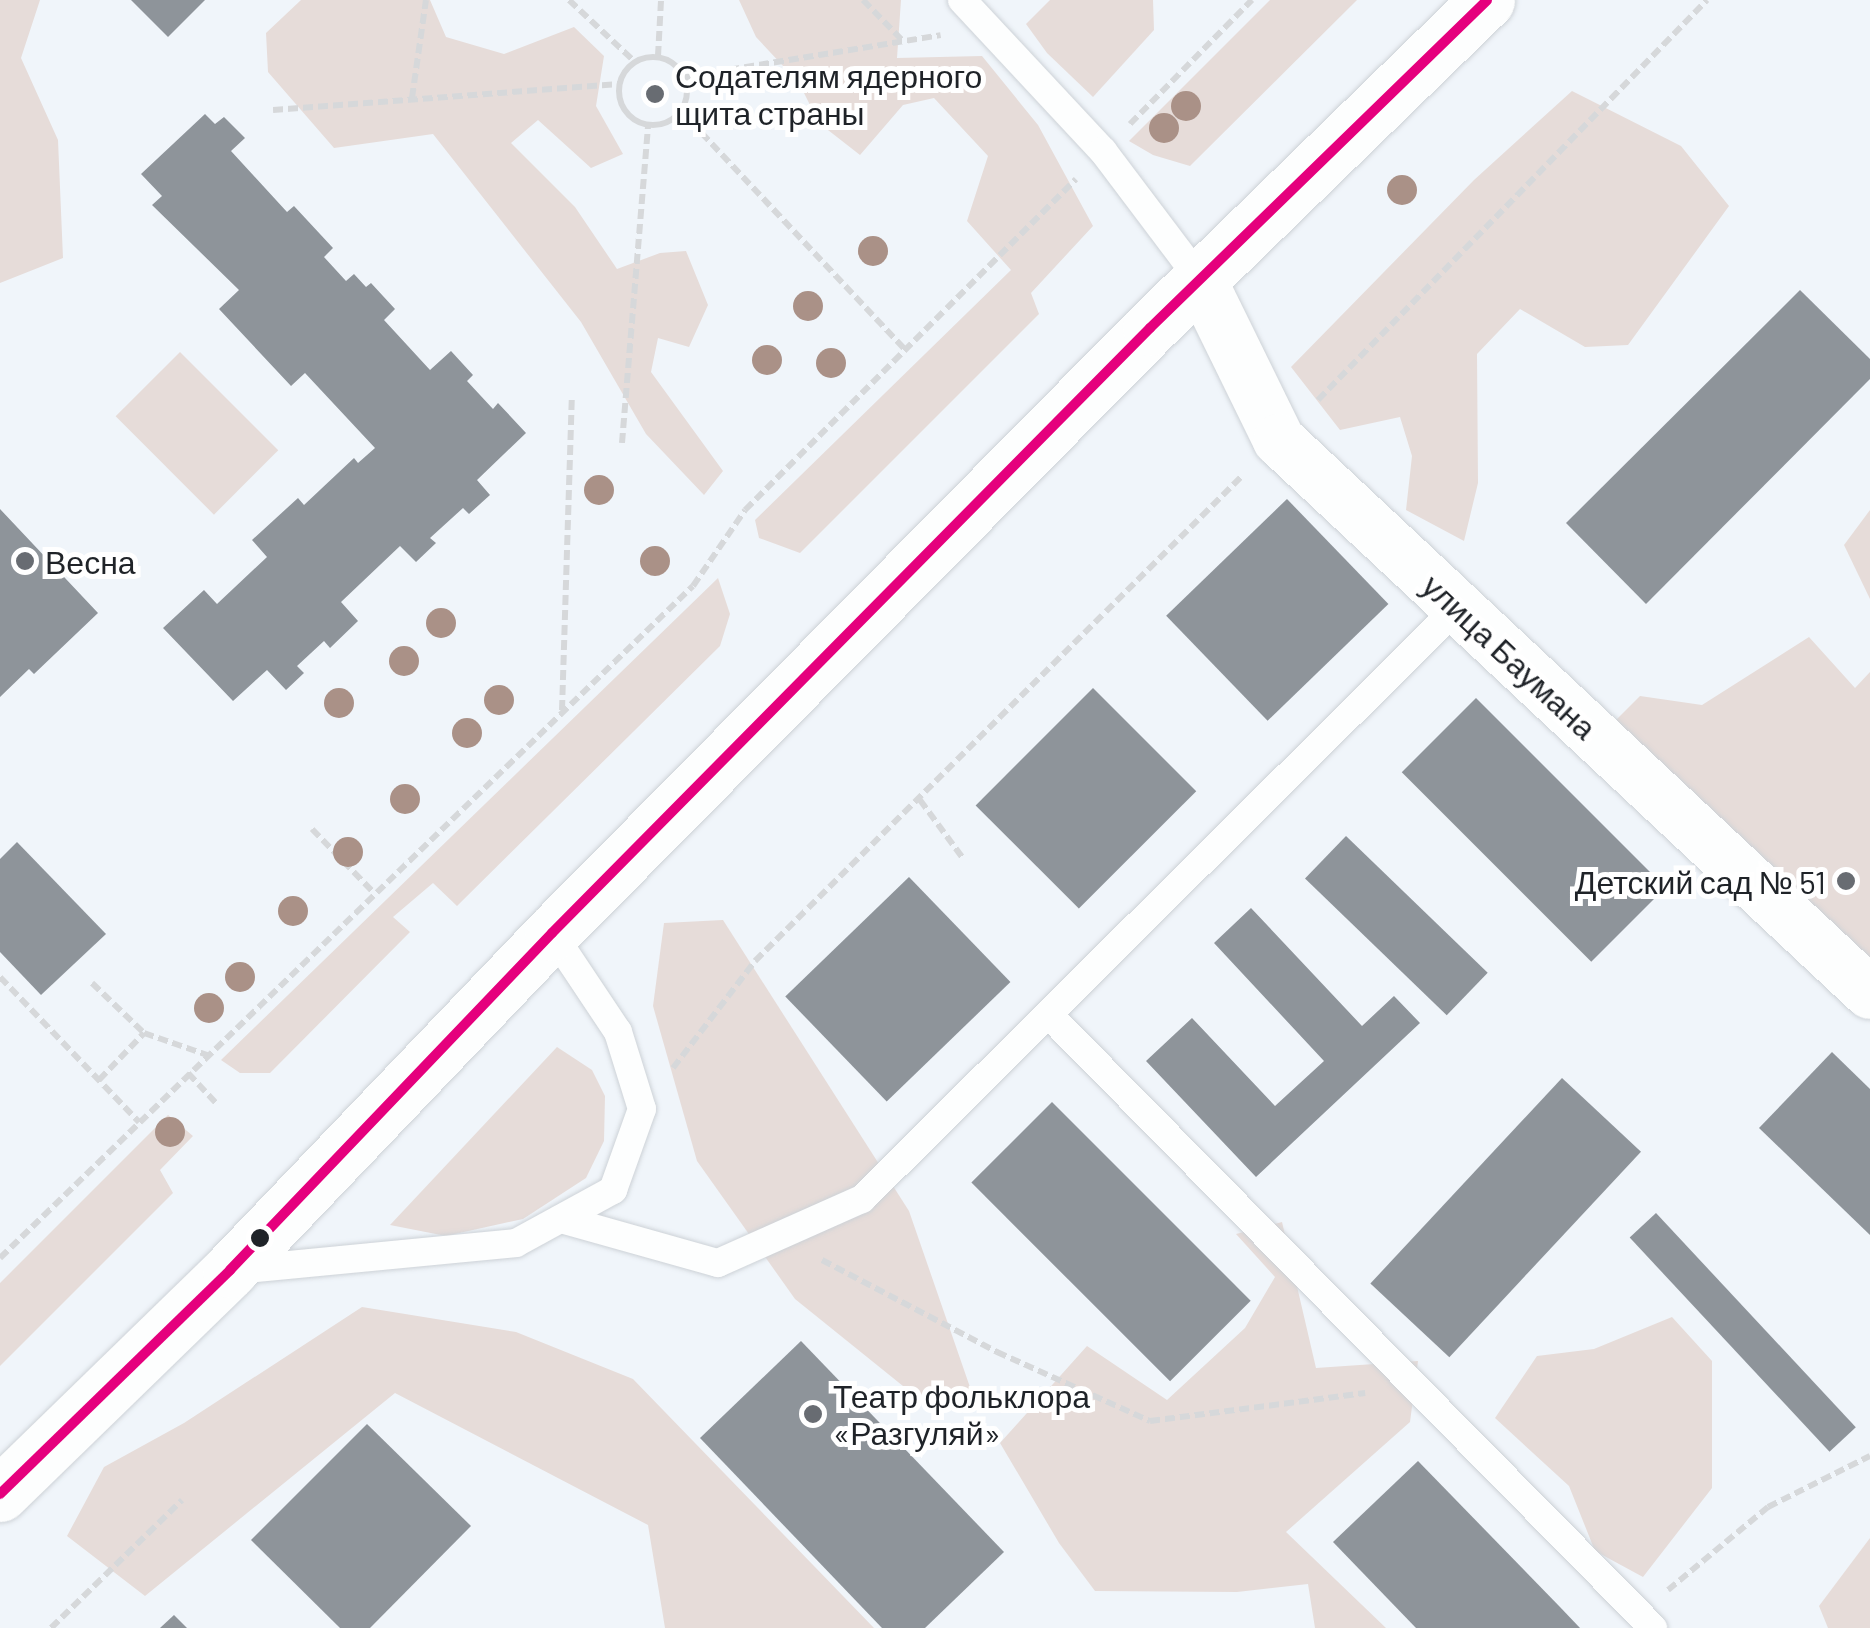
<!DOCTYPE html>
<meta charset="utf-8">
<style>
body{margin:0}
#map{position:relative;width:1870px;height:1628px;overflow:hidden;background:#f0f5fa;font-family:Barlow,sans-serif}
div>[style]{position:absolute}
.green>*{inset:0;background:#e6dcd9;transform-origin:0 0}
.building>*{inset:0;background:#8e949a;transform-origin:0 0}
.path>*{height:6px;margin-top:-3px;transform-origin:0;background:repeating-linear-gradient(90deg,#d6d8da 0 10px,transparent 0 15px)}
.path>.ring{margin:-3px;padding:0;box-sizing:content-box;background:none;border:6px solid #d6d8da;border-radius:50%}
.roads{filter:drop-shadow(0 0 2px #cdd2d7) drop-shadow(0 0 2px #cdd2d7)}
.service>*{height:28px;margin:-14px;padding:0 14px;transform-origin:14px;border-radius:14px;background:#fdfefe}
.minor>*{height:52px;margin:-26px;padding:0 26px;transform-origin:26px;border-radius:26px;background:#fdfefe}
.primary>*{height:55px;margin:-27.5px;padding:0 27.5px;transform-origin:27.5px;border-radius:27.5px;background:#fdfefe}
.bus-1>*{height:10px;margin:-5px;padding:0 5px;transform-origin:5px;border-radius:5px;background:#e5007d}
.trees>*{width:30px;height:30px;margin:-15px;border-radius:50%;background:#aa9187}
.dots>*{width:28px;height:28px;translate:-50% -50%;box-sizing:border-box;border:5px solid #fff;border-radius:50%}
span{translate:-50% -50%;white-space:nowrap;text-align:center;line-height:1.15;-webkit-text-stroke:10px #fff;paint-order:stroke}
.poi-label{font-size:32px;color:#1f2328}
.left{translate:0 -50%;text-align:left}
.right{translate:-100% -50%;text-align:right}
.street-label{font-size:32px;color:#1f2328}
</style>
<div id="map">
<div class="green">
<div style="clip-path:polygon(0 0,40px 0,21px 58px,58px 140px,63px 258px,0 283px)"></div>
<div style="clip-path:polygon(301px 0,430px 0,446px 37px,504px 54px,574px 27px,604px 56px,596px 106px,623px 154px,591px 168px,538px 120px,511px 143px,575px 207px,617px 269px,660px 253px,686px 251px,708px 305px,689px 347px,658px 338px,651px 372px,723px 471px,704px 495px,646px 434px,581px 322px,433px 134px,334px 148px,268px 72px,266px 33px)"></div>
<div style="clip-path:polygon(739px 0,901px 0,897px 58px,982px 56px,1038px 125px,1093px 226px,1031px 293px,1039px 314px,800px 553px,759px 538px,755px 520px,1011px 270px,967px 221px,988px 156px,934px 98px,903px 105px,860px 155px,819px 123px,799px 83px,756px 37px)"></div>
<div style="clip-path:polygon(1050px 0,1153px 0,1154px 30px,1093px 97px,1047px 53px,1026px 24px)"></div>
<div style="clip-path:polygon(1270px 0,1357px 0,1190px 166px,1153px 155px,1129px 141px)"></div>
<div style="clip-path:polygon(1572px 91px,1681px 146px,1729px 206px,1628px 345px,1585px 347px,1520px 309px,1477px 354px,1478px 483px,1464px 541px,1406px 510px,1412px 456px,1400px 417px,1340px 430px,1291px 367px,1474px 180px)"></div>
<div style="left:180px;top:352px;width:139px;height:91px;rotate:45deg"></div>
<div style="clip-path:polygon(1870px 510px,1870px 599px,1844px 545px)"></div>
<div style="clip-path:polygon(718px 578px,730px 614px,720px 646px,457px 906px,433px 883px,393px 917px,410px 932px,270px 1073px,240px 1073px,221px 1060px)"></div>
<div style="clip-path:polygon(1809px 637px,1855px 688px,1870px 672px,1870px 961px,1614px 722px,1640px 696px,1702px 705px)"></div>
<div style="clip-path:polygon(723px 920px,909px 1211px,972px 1393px,934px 1411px,795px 1299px,697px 1161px,653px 1006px,664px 923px)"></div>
<div style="clip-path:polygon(557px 1047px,592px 1070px,605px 1096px,604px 1141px,586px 1178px,523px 1219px,446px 1236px,390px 1225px)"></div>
<div style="clip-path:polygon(168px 1115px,193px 1136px,160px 1170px,173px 1193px,0 1366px,0 1283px)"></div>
<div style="clip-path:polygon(1282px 1222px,1316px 1368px,1418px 1361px,1410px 1422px,1286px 1532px,1386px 1628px,1315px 1628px,1308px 1584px,1237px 1592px,1095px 1591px,1059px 1543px,1000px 1443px,1087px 1346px,1167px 1400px,1245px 1328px,1275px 1277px,1236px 1234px)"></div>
<div style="clip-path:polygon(362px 1307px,516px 1332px,633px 1379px,874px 1628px,665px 1628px,648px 1525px,395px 1393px,145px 1596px,67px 1536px,104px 1467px,184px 1423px)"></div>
<div style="clip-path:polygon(1672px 1317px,1712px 1361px,1712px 1488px,1643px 1577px,1595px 1551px,1569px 1486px,1495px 1418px,1537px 1356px,1594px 1349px)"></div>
<div style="clip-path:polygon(1870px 1538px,1870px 1628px,1828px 1628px,1819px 1606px)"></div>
</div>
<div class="building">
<div style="clip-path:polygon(131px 0,205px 0,168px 37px)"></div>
<div style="clip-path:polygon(205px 114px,215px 124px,224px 117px,245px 138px,231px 151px,287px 212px,294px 206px,333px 248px,324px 257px,346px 281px,354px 274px,366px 287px,371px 283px,395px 309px,384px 320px,430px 370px,451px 351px,473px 375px,467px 381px,493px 409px,498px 403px,526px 433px,477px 480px,490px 495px,469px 514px,463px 508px,430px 538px,436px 543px,416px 562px,400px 546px,341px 602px,358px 621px,330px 648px,324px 641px,297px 666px,304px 673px,286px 690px,267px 670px,233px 701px,163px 628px,204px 590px,217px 604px,267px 557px,252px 540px,298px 498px,304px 505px,354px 458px,358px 463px,375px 448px,305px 373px,291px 386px,219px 309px,239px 290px,152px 205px,162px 196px,141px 174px)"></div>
<div style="clip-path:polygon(1800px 290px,1870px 359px,1870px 379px,1646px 604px,1566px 523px)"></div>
<div style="left:1287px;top:499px;width:146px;height:168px;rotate:46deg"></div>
<div style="clip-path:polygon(0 509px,98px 613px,34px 674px,29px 669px,0 697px)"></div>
<div style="left:1093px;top:688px;width:146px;height:166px;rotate:45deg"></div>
<div style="left:1476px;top:698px;width:268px;height:105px;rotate:45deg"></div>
<div style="left:1346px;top:836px;width:197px;height:59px;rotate:44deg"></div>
<div style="clip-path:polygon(17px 842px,106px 934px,41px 995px,0 952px,0 859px)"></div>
<div style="left:909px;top:877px;width:146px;height:172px;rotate:46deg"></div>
<div style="clip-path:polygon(1251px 908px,1362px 1026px,1394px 996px,1420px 1023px,1256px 1177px,1146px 1061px,1192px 1018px,1275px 1106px,1324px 1061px,1214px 943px)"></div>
<div style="clip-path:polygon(1832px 1052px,1870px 1089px,1870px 1235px,1759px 1128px)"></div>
<div style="left:1562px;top:1078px;width:108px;height:281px;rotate:43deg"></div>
<div style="left:1052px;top:1102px;width:281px;height:114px;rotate:45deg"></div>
<div style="left:1656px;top:1213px;width:293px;height:36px;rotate:47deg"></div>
<div style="clip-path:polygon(801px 1341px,1004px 1552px,925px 1628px,882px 1628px,700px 1438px)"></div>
<div style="clip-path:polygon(367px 1424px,471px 1526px,370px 1628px,340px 1628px,251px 1540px)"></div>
<div style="clip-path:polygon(1418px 1461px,1560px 1607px,1580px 1628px,1416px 1628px,1333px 1542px)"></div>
<div style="clip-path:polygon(174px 1615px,187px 1628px,160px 1628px)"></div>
</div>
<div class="path">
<div style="left:569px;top:0;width:89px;rotate:43.2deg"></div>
<div style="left:863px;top:0;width:59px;rotate:45.7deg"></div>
<div style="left:658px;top:56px;width:56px;rotate:-86.9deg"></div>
<div class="ring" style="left:619px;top:57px;width:62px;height:62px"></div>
<div style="left:685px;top:77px;width:259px;rotate:-9.3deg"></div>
<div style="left:412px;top:98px;width:99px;rotate:-81.9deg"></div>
<div style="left:273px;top:110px;width:347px;rotate:-4.3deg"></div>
<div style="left:681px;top:111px;width:330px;rotate:46.8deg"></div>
<div style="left:1130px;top:124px;width:174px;rotate:-45.5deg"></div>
<div style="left:1318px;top:400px;width:558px;rotate:-45.8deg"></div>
<div style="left:622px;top:443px;width:319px;rotate:-85.3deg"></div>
<div style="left:562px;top:710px;width:313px;rotate:-88.2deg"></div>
<div style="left:920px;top:800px;width:71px;rotate:53.6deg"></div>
<div style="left:312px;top:829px;width:88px;rotate:45.9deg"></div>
<div style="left:0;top:977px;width:201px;rotate:46.2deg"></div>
<div style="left:92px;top:983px;width:72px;rotate:43.9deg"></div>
<div style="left:144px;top:1033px;width:67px;rotate:19.2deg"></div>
<div style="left:673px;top:1068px;width:135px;rotate:-52.5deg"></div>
<div style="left:755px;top:961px;width:687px;rotate:-44.88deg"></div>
<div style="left:188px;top:1073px;width:41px;rotate:47deg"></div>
<div style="left:99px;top:1080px;width:65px;rotate:-46.2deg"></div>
<div style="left:0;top:1258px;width:965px;rotate:-44.12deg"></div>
<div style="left:693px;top:586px;width:92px;rotate:-55.6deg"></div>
<div style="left:745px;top:510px;width:468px;rotate:-45deg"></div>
<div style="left:822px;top:1260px;width:198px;rotate:27.7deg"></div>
<div style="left:997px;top:1352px;width:168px;rotate:24.3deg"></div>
<div style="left:1150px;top:1421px;width:217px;rotate:-7.4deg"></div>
<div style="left:1668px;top:1590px;width:130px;rotate:-39.7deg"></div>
<div style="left:1768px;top:1507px;width:114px;rotate:-26.6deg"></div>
<div style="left:51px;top:1628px;width:183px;rotate:-44.3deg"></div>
</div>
<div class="roads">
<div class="service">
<div style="left:962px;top:0;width:207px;rotate:47deg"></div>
<div style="left:1103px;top:151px;width:163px;rotate:53deg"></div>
<div style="left:1048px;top:1014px;width:862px;rotate:45.42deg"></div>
<div style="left:561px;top:1219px;width:163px;rotate:15.7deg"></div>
<div style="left:718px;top:1263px;width:158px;rotate:-24deg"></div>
<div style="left:862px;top:1199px;width:840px;rotate:-44.81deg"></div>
<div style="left:236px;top:1270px;width:281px;rotate:-5.5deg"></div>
<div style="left:516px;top:1243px;width:111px;rotate:-28.7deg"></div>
<div style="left:613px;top:1190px;width:86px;rotate:-70.3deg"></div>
<div style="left:642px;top:1109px;width:81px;rotate:-107.3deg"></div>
<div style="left:618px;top:1032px;width:119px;rotate:-123.7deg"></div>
</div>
<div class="minor">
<div style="left:1201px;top:281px;width:177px;rotate:63.9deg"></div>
<div style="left:1279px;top:440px;width:809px;rotate:43.1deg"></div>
</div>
<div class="primary">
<div style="left:0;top:1494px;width:321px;rotate:-44.2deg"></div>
<div style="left:230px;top:1270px;width:466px;rotate:-46.3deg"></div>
<div style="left:552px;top:933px;width:851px;rotate:-45.33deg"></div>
<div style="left:1150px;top:328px;width:470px;rotate:-44.2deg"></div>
</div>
</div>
<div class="bus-1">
<div style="left:0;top:1494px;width:321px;rotate:-44.2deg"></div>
<div style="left:230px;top:1270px;width:466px;rotate:-46.3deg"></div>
<div style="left:552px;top:933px;width:851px;rotate:-45.33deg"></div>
<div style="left:1150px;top:328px;width:470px;rotate:-44.2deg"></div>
</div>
<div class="trees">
<div style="left:1186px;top:106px"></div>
<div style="left:1164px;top:128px"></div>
<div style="left:1402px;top:190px"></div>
<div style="left:873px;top:251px"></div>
<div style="left:808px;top:306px"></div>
<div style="left:767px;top:360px"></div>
<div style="left:831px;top:363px"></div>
<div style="left:599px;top:490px"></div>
<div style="left:655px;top:561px"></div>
<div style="left:441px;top:623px"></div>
<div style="left:404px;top:661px"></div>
<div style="left:499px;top:700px"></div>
<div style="left:339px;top:703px"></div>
<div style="left:467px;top:733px"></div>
<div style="left:405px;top:799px"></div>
<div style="left:348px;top:852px"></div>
<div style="left:293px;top:911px"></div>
<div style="left:240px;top:977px"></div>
<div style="left:209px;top:1008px"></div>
<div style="left:170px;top:1132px"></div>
</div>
<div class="dots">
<div style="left:655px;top:94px;background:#686c72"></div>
<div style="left:25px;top:561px;background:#686c72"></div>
<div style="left:1846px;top:881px;background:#686c72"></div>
<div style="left:260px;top:1238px;background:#1f2328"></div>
<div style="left:813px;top:1414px;background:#686c72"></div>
</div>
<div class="poi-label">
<span class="left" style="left:675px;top:94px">Содателям ядерного<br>щита страны</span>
<span class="left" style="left:45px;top:561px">Весна</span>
<span class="right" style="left:1826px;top:881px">Детский сад № 51</span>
<span class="left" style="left:833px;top:1414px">Театр фольклора<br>«Разгуляй»</span>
</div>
<div class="street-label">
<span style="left:1510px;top:656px;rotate:43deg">улица Баумана</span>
</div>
</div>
